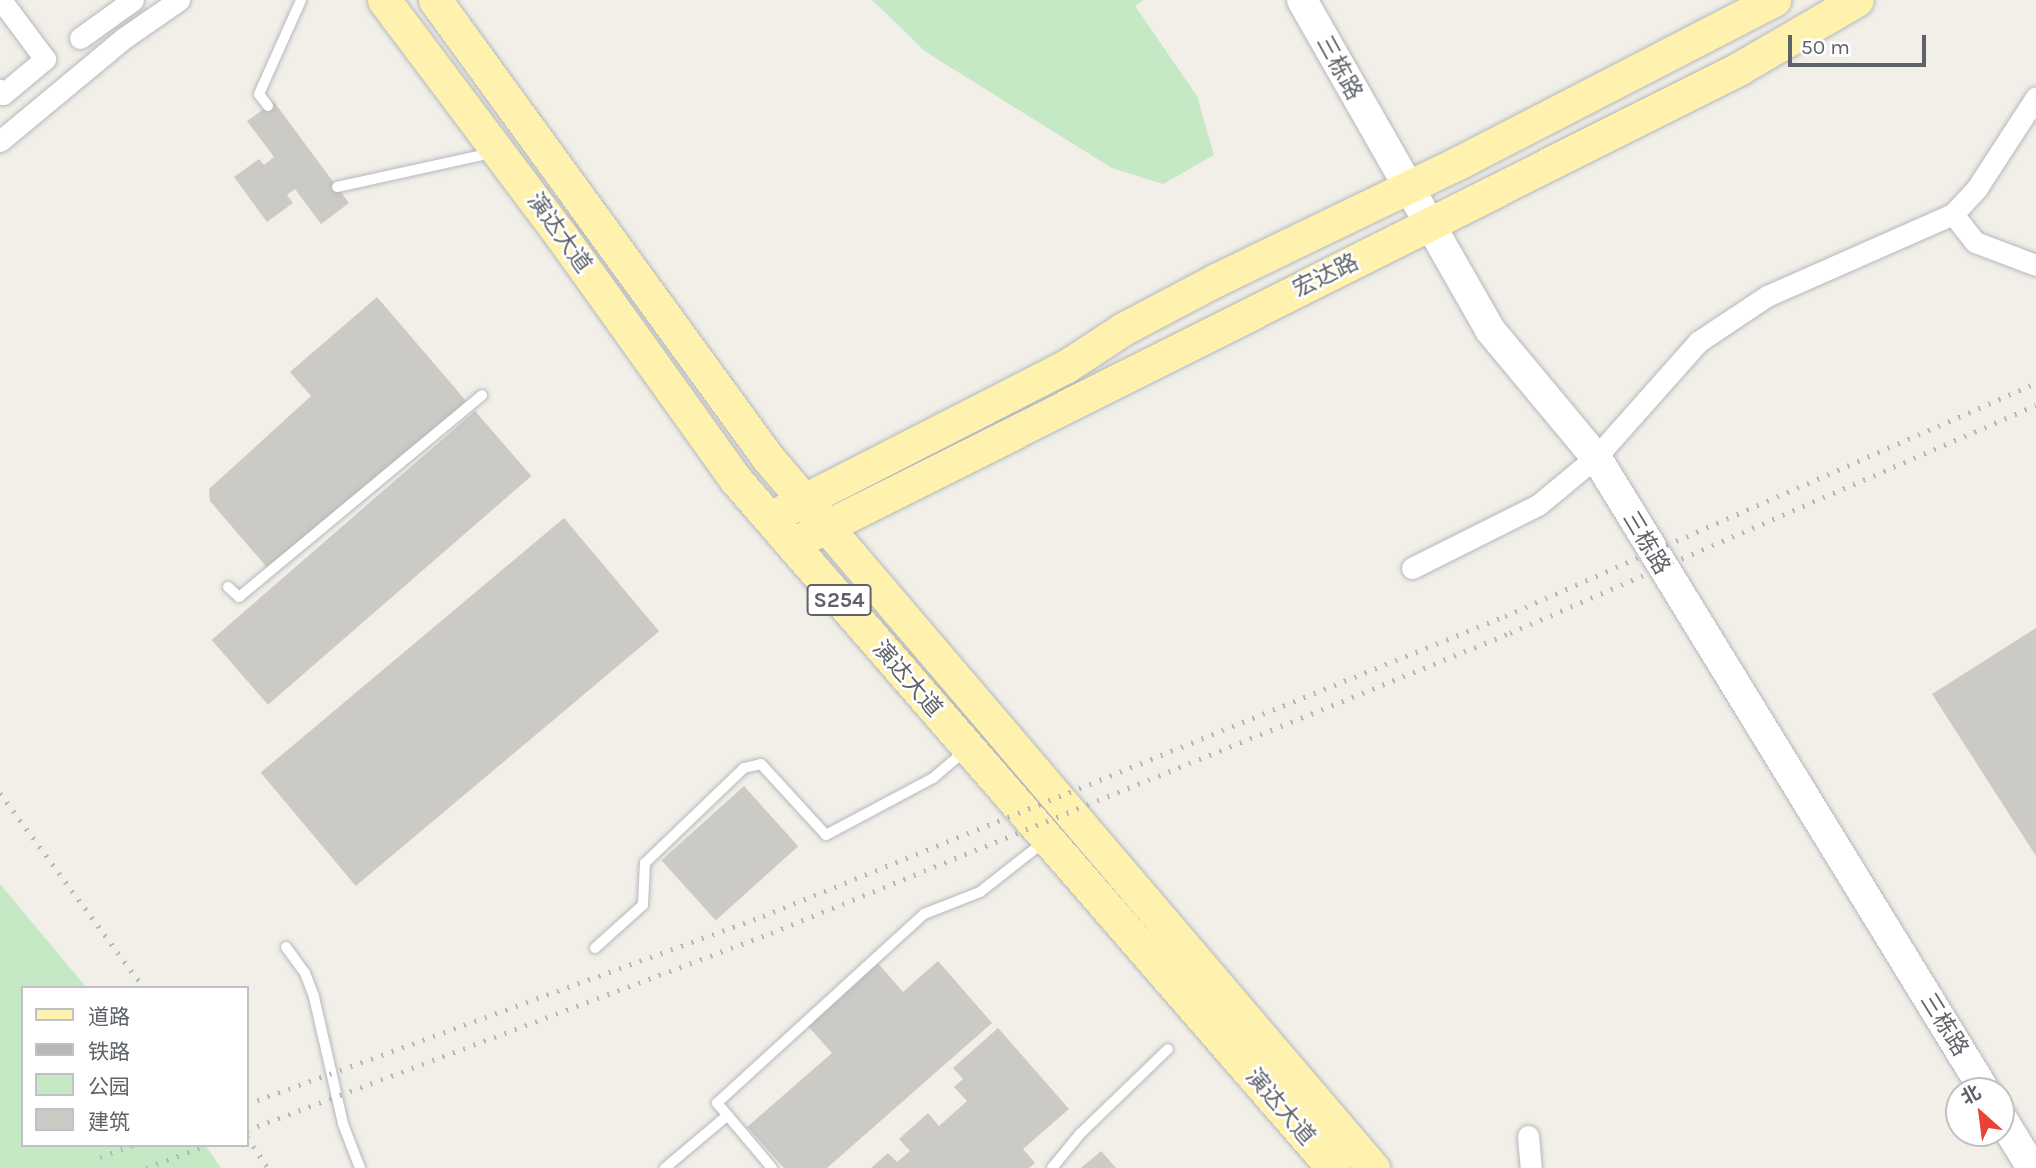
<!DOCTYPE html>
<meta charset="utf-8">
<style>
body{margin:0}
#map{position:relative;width:2036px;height:1168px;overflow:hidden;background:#f1efe8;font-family:Karla,"Noto Sans SC",sans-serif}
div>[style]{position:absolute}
.green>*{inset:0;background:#c5e8c5}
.building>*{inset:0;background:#cccac5;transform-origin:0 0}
.roads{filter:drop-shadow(0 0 2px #b5b8bc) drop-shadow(0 0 2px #b5b8bc)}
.lane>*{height:10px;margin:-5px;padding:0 5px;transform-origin:5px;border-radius:5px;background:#fff}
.street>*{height:21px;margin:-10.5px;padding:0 10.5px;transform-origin:10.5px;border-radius:10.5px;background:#fff}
.secondary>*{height:30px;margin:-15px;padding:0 15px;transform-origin:15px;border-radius:15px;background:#fff}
.primary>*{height:33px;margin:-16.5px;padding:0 16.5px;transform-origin:16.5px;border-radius:16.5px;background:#fff2af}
.rail>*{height:5px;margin-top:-2.5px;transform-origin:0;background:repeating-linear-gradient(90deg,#b6b7b8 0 2px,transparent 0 11px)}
span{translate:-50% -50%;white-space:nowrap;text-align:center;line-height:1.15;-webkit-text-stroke:5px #fff;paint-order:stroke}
.shield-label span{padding:2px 5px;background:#fff;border:2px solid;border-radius:5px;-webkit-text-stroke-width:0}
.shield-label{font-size:21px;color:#5f6368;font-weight:700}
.street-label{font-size:23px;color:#5f6368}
.legend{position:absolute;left:21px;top:986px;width:228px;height:161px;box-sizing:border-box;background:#fff;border:2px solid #bfc1c3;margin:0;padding:9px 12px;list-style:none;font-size:21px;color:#5f6368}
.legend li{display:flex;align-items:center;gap:14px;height:35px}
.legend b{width:35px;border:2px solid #bfc1c3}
.north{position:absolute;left:1945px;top:1077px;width:70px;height:70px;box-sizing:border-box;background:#fff;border:2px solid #bfc1c3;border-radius:50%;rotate:332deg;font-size:19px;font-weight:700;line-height:28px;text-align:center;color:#5f6368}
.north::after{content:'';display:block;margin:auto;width:24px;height:32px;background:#ea4335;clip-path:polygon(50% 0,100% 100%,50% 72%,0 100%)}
.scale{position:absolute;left:1788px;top:35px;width:138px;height:32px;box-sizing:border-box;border:4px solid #5f6368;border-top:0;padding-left:9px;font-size:21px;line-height:24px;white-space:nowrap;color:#5f6368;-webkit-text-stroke:5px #fff;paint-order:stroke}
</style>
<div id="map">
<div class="green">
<div style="clip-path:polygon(872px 0,1143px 0,1135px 6px,1197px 96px,1214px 155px,1163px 184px,1112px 168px,926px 52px)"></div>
<div style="clip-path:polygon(0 884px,87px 988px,23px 988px,23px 1145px,205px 1145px,221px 1168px,0 1168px)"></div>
</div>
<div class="building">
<div style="clip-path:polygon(274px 102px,349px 203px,321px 224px,295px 189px,287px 195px,293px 203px,267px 222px,234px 177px,259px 159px,264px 165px,274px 157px,247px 121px)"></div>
<div style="clip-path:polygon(377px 297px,467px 402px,270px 571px,210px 501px,209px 489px,311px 396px,290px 372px)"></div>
<div style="left:475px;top:411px;width:86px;height:349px;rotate:49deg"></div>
<div style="left:564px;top:518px;width:148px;height:396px;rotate:50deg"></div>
<div style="clip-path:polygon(2036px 628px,2036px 856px,1932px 694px)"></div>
<div style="left:744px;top:786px;width:81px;height:111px;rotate:48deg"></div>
<div style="clip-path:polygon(938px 961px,992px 1023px,827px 1168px,784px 1168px,747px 1127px,832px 1053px,806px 1024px,877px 962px,903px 992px)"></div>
<div style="clip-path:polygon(998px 1028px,1069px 1109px,1023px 1149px,1035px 1163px,1029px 1168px,871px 1168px,888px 1153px,897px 1162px,910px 1151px,899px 1139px,928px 1113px,939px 1126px,967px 1101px,954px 1087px,963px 1079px,953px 1068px)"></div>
<div style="clip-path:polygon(1101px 1151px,1116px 1168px,1081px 1168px)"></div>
</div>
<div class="roads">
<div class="lane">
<div style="left:268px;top:106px;width:15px;rotate:-127deg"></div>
<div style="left:259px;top:94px;width:103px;rotate:-65.9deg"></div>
<div style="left:337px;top:187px;width:159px;rotate:-12.4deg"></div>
<div style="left:228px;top:587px;width:15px;rotate:42deg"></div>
<div style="left:239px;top:597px;width:316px;rotate:-39.7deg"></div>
<div style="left:286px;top:947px;width:32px;rotate:54deg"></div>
<div style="left:305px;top:973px;width:26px;rotate:69deg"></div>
<div style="left:314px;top:997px;width:130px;rotate:77.1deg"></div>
<div style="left:343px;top:1124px;width:47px;rotate:68.9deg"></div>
<div style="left:595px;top:948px;width:64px;rotate:-41.9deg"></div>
<div style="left:643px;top:905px;width:42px;rotate:-87.3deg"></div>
<div style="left:645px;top:863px;width:137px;rotate:-43.8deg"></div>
<div style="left:744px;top:768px;width:17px;rotate:-13deg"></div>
<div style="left:761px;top:764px;width:96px;rotate:47.5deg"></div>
<div style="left:826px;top:835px;width:121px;rotate:-28deg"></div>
<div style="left:933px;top:778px;width:43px;rotate:-40.3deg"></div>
<div style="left:665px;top:1168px;width:82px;rotate:-40.1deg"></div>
<div style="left:772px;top:1168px;width:85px;rotate:-130.2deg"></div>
<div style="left:717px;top:1103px;width:280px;rotate:-42.4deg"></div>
<div style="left:924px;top:914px;width:60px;rotate:-21.4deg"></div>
<div style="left:980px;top:892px;width:83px;rotate:-38.1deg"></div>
<div style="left:1052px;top:1168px;width:44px;rotate:-50.5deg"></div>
<div style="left:1080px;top:1134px;width:122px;rotate:-44deg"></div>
</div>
<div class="street">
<div style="left:80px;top:38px;width:65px;rotate:-35.6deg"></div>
<div style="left:0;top:90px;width:5px;rotate:53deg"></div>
<div style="left:3px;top:94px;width:55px;rotate:-39.8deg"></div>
<div style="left:45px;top:59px;width:74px;rotate:-126.7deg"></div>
<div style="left:0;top:141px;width:161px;rotate:-39.7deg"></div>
<div style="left:124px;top:38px;width:67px;rotate:-34.6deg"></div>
<div style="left:1953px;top:214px;width:36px;rotate:52deg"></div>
<div style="left:1975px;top:242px;width:65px;rotate:20.7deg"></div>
<div style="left:1412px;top:568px;width:141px;rotate:-26.6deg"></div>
<div style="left:1538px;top:505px;width:75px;rotate:-39.6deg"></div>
<div style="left:1596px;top:457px;width:154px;rotate:-48.4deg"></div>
<div style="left:1698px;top:342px;width:83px;rotate:-33.7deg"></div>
<div style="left:1767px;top:296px;width:203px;rotate:-23.8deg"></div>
<div style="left:1953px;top:214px;width:35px;rotate:-47deg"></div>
<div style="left:1977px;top:188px;width:108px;rotate:-57deg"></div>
<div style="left:1528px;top:1136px;width:32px;rotate:85deg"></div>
</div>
<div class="secondary">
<div style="left:1302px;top:0;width:380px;rotate:60.3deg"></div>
<div style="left:1490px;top:330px;width:165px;rotate:50.2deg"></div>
<div style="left:1596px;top:457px;width:744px;rotate:58.47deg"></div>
<div style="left:2001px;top:1117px;width:60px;rotate:58.7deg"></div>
</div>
<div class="primary">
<div style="left:384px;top:0;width:296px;rotate:53.1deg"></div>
<div style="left:562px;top:237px;width:299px;rotate:54.4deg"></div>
<div style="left:736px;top:480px;width:911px;rotate:49.05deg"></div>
<div style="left:435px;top:0;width:566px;rotate:53.98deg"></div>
<div style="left:768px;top:458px;width:933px;rotate:49.57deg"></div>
<div style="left:785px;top:510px;width:314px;rotate:-27.1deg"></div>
<div style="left:1065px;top:367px;width:69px;rotate:-33.2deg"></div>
<div style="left:1123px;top:329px;width:105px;rotate:-27.8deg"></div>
<div style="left:1216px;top:280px;width:269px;rotate:-25.8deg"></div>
<div style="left:1458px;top:163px;width:356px;rotate:-27.3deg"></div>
<div style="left:806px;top:537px;width:1045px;rotate:-26.66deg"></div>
<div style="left:1740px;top:68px;width:135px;rotate:-30.2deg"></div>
</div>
</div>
<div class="rail">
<div style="left:0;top:793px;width:242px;rotate:53.6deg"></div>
<div style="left:247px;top:1104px;width:549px;rotate:-20.02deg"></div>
<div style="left:763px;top:916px;width:800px;rotate:-22.01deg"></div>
<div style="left:1505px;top:616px;width:580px;rotate:-23.69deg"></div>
<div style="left:247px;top:1130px;width:560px;rotate:-20.6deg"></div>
<div style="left:771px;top:933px;width:798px;rotate:-22.09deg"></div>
<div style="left:1510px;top:633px;width:573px;rotate:-23.43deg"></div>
<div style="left:247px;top:1137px;width:37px;rotate:56deg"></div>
<div style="left:100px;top:1157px;width:35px;rotate:-20deg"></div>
<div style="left:146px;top:1168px;width:65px;rotate:-20.7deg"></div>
</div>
<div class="shield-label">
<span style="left:839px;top:600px">S254</span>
</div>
<div class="street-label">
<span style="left:1339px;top:68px;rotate:61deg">三栋路</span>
<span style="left:559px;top:233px;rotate:54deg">演达大道</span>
<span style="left:1326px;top:276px;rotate:-26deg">宏达路</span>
<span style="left:1646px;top:543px;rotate:59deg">三栋路</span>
<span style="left:907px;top:679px;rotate:49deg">演达大道</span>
<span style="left:1944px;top:1025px;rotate:58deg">三栋路</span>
<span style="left:1280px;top:1107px;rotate:49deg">演达大道</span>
</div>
<ul class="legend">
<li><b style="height:9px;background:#fff2af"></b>道路</li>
<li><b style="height:9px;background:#b6b7b8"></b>铁路</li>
<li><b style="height:19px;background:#c5e8c5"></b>公园</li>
<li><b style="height:19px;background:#cccac5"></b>建筑</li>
</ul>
<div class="north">北</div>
<div class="scale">50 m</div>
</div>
